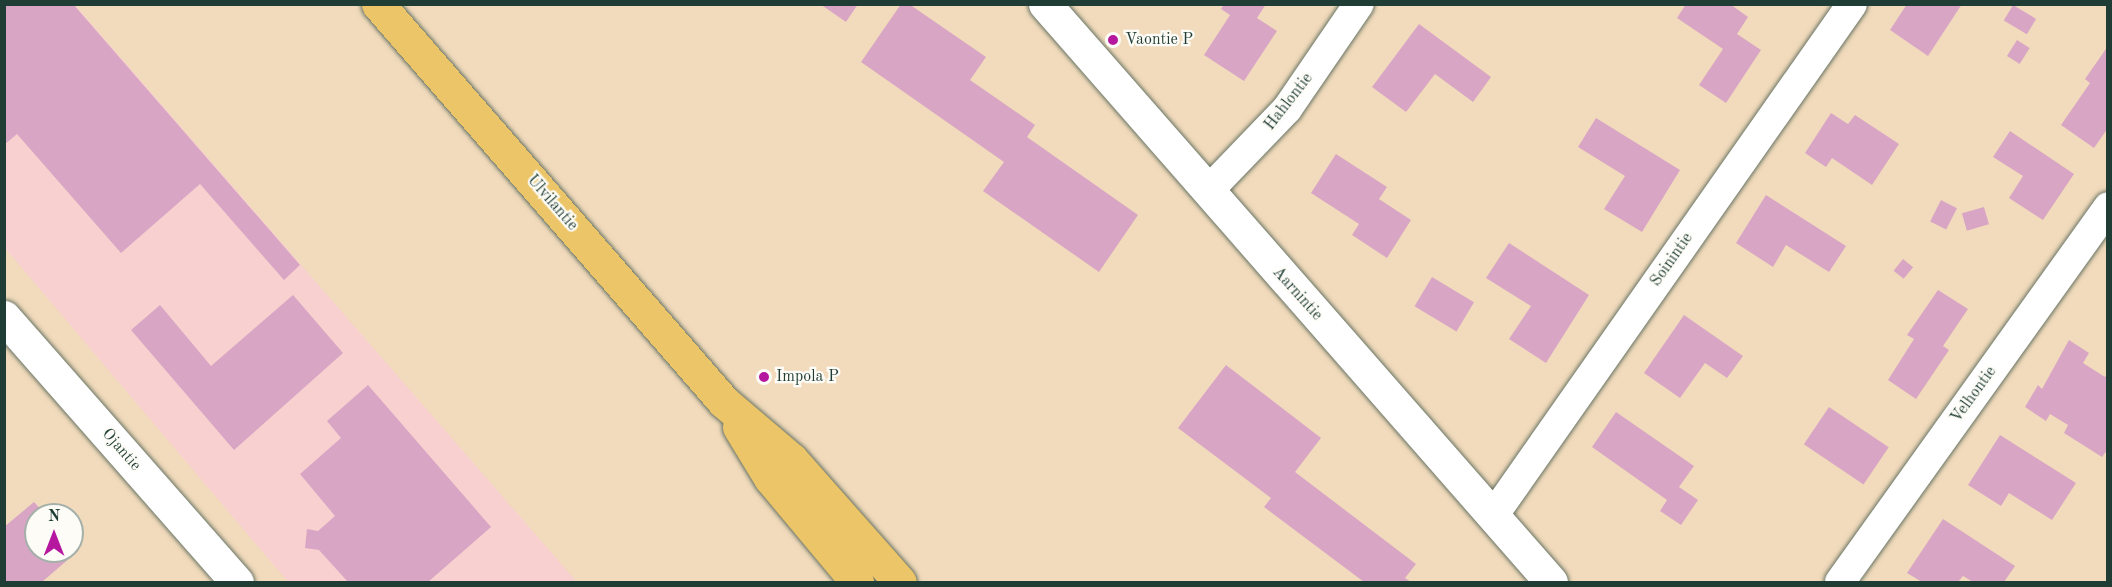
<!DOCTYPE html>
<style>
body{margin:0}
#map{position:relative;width:2112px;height:587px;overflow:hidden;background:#f2dbbc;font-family:"Old Standard TT",serif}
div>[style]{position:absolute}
.built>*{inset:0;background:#f7d0cf}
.building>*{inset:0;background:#d8a6c4;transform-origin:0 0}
.roads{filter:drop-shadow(0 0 2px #697464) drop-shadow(0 0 2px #697464)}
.minor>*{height:30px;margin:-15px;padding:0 15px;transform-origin:15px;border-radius:15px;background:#fff}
.tertiary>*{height:33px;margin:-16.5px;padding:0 16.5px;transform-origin:16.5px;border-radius:16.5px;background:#fff}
.primary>*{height:33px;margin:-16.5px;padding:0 16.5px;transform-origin:16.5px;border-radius:16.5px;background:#edc569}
.dots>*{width:16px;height:16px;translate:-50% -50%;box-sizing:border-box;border:3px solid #fdfcf7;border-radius:50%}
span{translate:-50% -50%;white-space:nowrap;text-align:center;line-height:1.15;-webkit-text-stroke:4.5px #fdfcf7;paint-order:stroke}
.poi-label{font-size:16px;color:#1f3d34}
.left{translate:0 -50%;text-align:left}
.street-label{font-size:16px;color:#1f3d34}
.frame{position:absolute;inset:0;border:6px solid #1f3d34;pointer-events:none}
.north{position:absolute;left:24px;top:503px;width:60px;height:60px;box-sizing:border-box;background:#fdfcf7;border:2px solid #a4b0a9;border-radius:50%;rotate:0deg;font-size:16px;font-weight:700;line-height:24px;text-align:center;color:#1f3d34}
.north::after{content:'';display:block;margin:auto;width:21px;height:27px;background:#b5179e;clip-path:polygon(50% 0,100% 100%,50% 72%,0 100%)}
</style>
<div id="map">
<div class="built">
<div style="clip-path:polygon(4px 5px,75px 5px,577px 582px,288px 582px,5px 248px)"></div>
</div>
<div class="building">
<div style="clip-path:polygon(4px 4px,73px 4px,300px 265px,284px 280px,200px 184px,121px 253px,17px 134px,4px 145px)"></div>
<div style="clip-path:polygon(820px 4px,858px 4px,846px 22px)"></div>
<div style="clip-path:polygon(901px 4px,909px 4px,986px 57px,970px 80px,1035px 125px,1027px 137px,1138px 215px,1099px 272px,983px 191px,1004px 162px,861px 62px)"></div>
<div style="clip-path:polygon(1224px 4px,1266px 4px,1257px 18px,1277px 31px,1244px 81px,1204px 55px,1230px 15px,1221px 9px)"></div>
<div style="clip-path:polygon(1686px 4px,1730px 4px,1748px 17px,1737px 34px,1761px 50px,1726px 103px,1699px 85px,1723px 49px,1677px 18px)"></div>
<div style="clip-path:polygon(1907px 4px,1962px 4px,1928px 56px,1890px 30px)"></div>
<div style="left:2013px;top:5px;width:27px;height:18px;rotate:31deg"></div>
<div style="clip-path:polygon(1419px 24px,1491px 77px,1473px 102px,1435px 74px,1406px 112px,1372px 87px)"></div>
<div style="left:2017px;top:40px;width:15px;height:19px;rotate:32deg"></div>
<div style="clip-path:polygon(2108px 46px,2108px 128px,2094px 148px,2061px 125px,2090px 83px,2085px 79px)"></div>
<div style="clip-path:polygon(1831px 113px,1848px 124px,1855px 115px,1899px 144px,1872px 185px,1832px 158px,1826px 167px,1805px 153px)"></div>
<div style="clip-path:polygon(1596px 118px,1680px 170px,1642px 232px,1604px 209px,1625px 176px,1578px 147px)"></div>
<div style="clip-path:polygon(2010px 131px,2074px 174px,2043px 220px,2009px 198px,2023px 176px,1993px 157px)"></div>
<div style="clip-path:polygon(1336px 154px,1387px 187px,1379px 199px,1411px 220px,1387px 258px,1352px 235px,1359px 224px,1311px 193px)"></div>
<div style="clip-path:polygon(1766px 195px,1846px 246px,1829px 272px,1786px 245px,1773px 267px,1736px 243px)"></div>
<div style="left:1941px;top:200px;width:18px;height:24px;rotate:27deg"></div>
<div style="left:1984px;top:207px;width:18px;height:23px;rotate:74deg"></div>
<div style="clip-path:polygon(1509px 243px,1589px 295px,1546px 363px,1509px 339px,1531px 306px,1486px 278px)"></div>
<div style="left:1903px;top:259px;width:13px;height:15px;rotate:39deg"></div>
<div style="left:1432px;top:277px;width:49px;height:34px;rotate:31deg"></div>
<div style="clip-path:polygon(1938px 290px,1968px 309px,1943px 346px,1949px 350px,1916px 399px,1888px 380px,1914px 339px,1907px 335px)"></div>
<div style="clip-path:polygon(293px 295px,343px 353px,234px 450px,131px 330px,160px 305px,211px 366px)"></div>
<div style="clip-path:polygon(1684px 315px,1743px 356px,1727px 378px,1705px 363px,1680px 398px,1644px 373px)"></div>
<div style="clip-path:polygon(2069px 340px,2089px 353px,2083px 363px,2105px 377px,2108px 373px,2108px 449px,2102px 457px,2064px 433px,2068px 425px,2050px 414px,2046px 421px,2025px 407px,2038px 385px,2042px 389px)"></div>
<div style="clip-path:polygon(1226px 365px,1321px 438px,1295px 472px,1416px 564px,1405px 578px,1411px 582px,1364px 582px,1264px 507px,1271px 498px,1178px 428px)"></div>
<div style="clip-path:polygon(368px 385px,491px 527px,428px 582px,348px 582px,319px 550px,305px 548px,307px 529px,318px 531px,335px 516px,300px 474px,341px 438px,327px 421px)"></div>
<div style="left:1829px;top:407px;width:72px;height:45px;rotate:34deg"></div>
<div style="clip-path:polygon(1616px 412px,1694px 466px,1679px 487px,1698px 500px,1681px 525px,1660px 511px,1667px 500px,1592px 447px)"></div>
<div style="clip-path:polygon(2000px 435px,2076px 483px,2052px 520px,2009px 493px,2001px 506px,1968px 485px)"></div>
<div style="clip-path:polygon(34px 502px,46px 515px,36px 515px,36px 551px,72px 551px,72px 544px,78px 551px,42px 582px,4px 582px,4px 527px)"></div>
<div style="clip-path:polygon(1943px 519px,2015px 566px,2004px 582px,1973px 582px,1963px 576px,1958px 582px,1922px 582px,1907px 573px)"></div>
</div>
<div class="roads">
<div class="minor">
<div style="left:1208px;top:191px;width:114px;rotate:-46.1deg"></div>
<div style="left:1287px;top:109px;width:127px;rotate:-55.6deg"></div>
<div style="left:1493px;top:516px;width:625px;rotate:-54.96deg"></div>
<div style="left:1840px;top:582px;width:461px;rotate:-54.4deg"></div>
</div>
<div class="tertiary">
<div style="left:1045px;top:4px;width:768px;rotate:48.8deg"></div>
<div style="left:4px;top:317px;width:353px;rotate:48.7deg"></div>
</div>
<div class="primary">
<div style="left:378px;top:4px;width:527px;rotate:49deg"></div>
<div style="left:724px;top:402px;width:88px;rotate:40.4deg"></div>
<div style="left:791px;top:459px;width:164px;rotate:48.5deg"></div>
<div style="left:739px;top:427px;width:60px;rotate:58.7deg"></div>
<div style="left:770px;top:478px;width:136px;rotate:50.1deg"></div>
</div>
</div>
<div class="dots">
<div style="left:1113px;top:40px;background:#b5179e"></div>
<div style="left:764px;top:377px;background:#b5179e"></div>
</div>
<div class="poi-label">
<span class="left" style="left:1125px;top:40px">Vaontie P</span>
<span class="left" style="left:776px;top:377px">Impola P</span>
</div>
<div class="street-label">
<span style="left:1289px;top:102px;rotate:-52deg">Hahlontie</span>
<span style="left:552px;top:203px;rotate:49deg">Ulvilantie</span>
<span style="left:1672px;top:260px;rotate:-55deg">Soinintie</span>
<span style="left:1297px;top:294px;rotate:48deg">Aarnintie</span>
<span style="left:1974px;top:395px;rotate:-54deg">Velhontie</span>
<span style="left:121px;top:450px;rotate:49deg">Ojantie</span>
</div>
<div class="frame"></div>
<div class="north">N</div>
</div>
